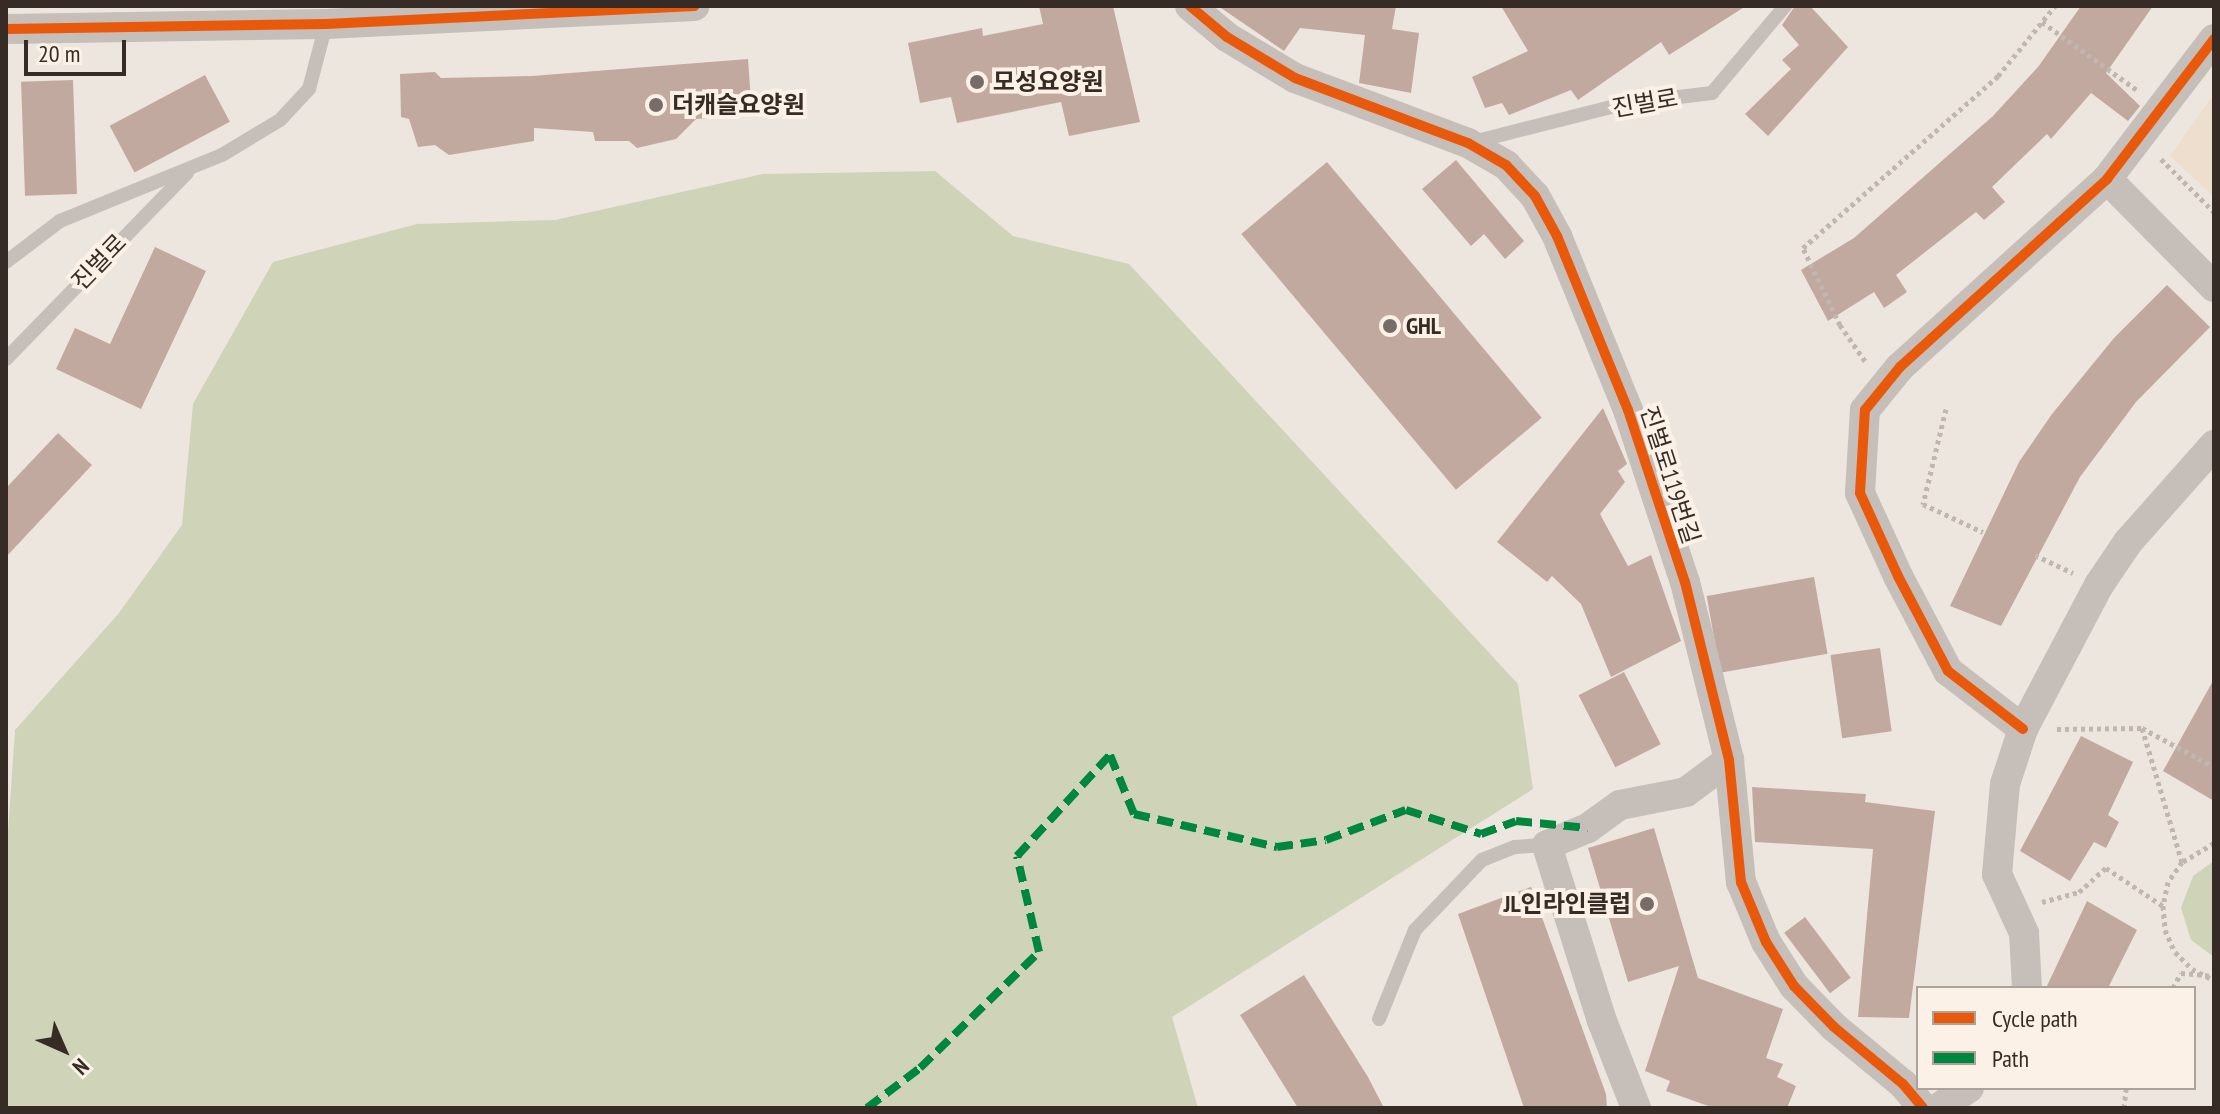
<!DOCTYPE html>
<meta charset="utf-8">
<style>
body{margin:0}
#map{position:relative;width:2220px;height:1114px;overflow:hidden;background:#ede6df;font-family:"PT Sans Narrow","Noto Sans KR",sans-serif}
div>[style]{position:absolute}
.green>*{inset:0;background:#cfd3b8}
.plaza>*{inset:0;background:#eddecd}
.building>*{inset:0;background:#c2a9a0;transform-origin:0 0}
.path>*{height:5px;margin-top:-2.5px;transform-origin:0;background:repeating-linear-gradient(90deg,#bfb7b0 0 4px,transparent 0 8px)}
.service>*{height:14px;margin:-7px;padding:0 7px;transform-origin:7px;border-radius:7px;background:#c6beb8}
.minor>*{height:30px;margin:-15px;padding:0 15px;transform-origin:15px;border-radius:15px;background:#c6beb8}
.quiet>*{height:8px;margin-top:-4px;transform-origin:0;background:repeating-linear-gradient(90deg,#00873e 0 16px,transparent 0 24px)}
.cycleway>*{height:10px;margin:-5px;padding:0 5px;transform-origin:5px;border-radius:5px;background:#e8590c}
.dots>*{width:22px;height:22px;translate:-50% -50%;box-sizing:border-box;border:4px solid #fbf1e6;border-radius:50%}
span{translate:-50% -50%;white-space:nowrap;text-align:center;line-height:1.15;-webkit-text-stroke:8px #fbf1e6;paint-order:stroke}
.poi-label{font-size:24px;color:#372b26;font-weight:700}
.left{translate:0 -50%;text-align:left}
.right{translate:-100% -50%;text-align:right}
.street-label{font-size:24px;color:#372b26}
.frame{position:absolute;inset:0;border:8px solid #372b26;pointer-events:none}
.legend{position:absolute;left:1916px;top:986px;width:280px;height:104px;box-sizing:border-box;background:#fbf1e6;border:2px solid #ada299;margin:0;padding:10px 14px;list-style:none;font-size:24px;color:#372b26}
.legend li{display:flex;align-items:center;gap:16px;height:40px}
.legend b{width:40px;border:2px solid #ada299}
.north{position:absolute;left:24px;top:1010px;width:80px;height:80px;-webkit-text-stroke:6px #fbf1e6;paint-order:stroke;rotate:135deg;font-size:22px;font-weight:700;line-height:32px;text-align:center;color:#372b26}
.north::after{content:'';display:block;margin:auto;width:28px;height:36px;background:#372b26;clip-path:polygon(50% 0,100% 100%,50% 72%,0 100%)}
.scale{position:absolute;left:24px;top:40px;width:102px;height:36px;box-sizing:border-box;border:4px solid #372b26;border-top:0;padding-left:10px;font-size:24px;line-height:28px;white-space:nowrap;color:#372b26;-webkit-text-stroke:6px #fbf1e6;paint-order:stroke}
</style>
<div id="map">
<div class="green">
<div style="clip-path:polygon(935px 171px,1013px 236px,1129px 264px,1518px 684px,1533px 789px,1172px 1017px,1198px 1108px,6px 1108px,6px 861px,15px 730px,119px 613px,182px 525px,193px 404px,273px 262px,417px 224px,555px 220px,763px 174px)"></div>
<div style="clip-path:polygon(2214px 861px,2214px 957px,2191px 940px,2181px 908px,2193px 876px)"></div>
</div>
<div class="plaza">
<div style="clip-path:polygon(2214px 94px,2214px 197px,2170px 156px)"></div>
</div>
<div class="building">
<div style="clip-path:polygon(1039px 6px,1113px 6px,1140px 122px,1069px 136px,1061px 102px,957px 123px,951px 97px,920px 103px,908px 43px,982px 28px,983px 36px,1043px 24px)"></div>
<div style="clip-path:polygon(1218px 6px,1396px 6px,1392px 29px,1419px 33px,1411px 93px,1359px 83px,1365px 35px,1300px 28px,1284px 51px)"></div>
<div style="clip-path:polygon(1501px 6px,1746px 6px,1669px 55px,1661px 42px,1578px 100px,1571px 90px,1509px 115px,1502px 103px,1485px 108px,1472px 77px,1528px 51px)"></div>
<div style="clip-path:polygon(1795px 6px,1810px 6px,1848px 47px,1768px 136px,1745px 114px,1791px 69px,1782px 60px,1799px 45px,1782px 25px)"></div>
<div style="clip-path:polygon(2081px 6px,2153px 6px,2106px 73px,2140px 106px,2128px 121px,2091px 93px,2051px 139px,2047px 134px,1992px 187px,2005px 202px,1984px 220px,1976px 212px,1896px 275px,1907px 292px,1884px 308px,1874px 292px,1828px 321px,1801px 270px,1854px 238px,1993px 116px,2038px 67px)"></div>
<div style="clip-path:polygon(748px 59px,752px 115px,696px 119px,676px 139px,637px 148px,629px 141px,595px 141px,593px 132px,534px 128px,534px 141px,449px 155px,435px 145px,418px 147px,409px 119px,401px 117px,400px 74px,435px 72px,441px 78px,532px 76px)"></div>
<div style="left:205px;top:75px;width:53px;height:108px;rotate:62deg"></div>
<div style="left:73px;top:80px;width:114px;height:52px;rotate:88deg"></div>
<div style="clip-path:polygon(1456px 160px,1524px 241px,1505px 259px,1484px 234px,1471px 246px,1422px 189px)"></div>
<div style="left:1327px;top:162px;width:334px;height:112px;rotate:50deg"></div>
<div style="clip-path:polygon(155px 247px,206px 271px,141px 409px,56px 369px,75px 328px,110px 344px)"></div>
<div style="clip-path:polygon(2167px 285px,2210px 327px,2136px 402px,2080px 477px,2001px 626px,1950px 606px,2019px 462px,2052px 414px,2114px 338px)"></div>
<div style="clip-path:polygon(1603px 408px,1627px 464px,1618px 471px,1625px 482px,1600px 514px,1628px 566px,1651px 555px,1681px 641px,1611px 677px,1581px 604px,1552px 576px,1547px 582px,1497px 542px)"></div>
<div style="clip-path:polygon(58px 433px,92px 465px,6px 557px,6px 488px)"></div>
<div style="left:1814px;top:577px;width:78px;height:109px;rotate:80deg"></div>
<div style="left:1880px;top:648px;width:84px;height:50px;rotate:82deg"></div>
<div style="left:1624px;top:672px;width:81px;height:51px;rotate:63deg"></div>
<div style="clip-path:polygon(2214px 679px,2214px 801px,2163px 771px)"></div>
<div style="clip-path:polygon(2081px 736px,2133px 762px,2108px 815px,2119px 822px,2106px 848px,2094px 842px,2070px 881px,2020px 851px)"></div>
<div style="clip-path:polygon(1752px 787px,1866px 794px,1865px 802px,1935px 811px,1909px 1018px,1858px 1017px,1873px 849px,1755px 842px)"></div>
<div style="clip-path:polygon(1654px 828px,1698px 978px,1783px 1009px,1766px 1058px,1783px 1064px,1777px 1077px,1796px 1086px,1787px 1108px,1714px 1108px,1666px 1091px,1670px 1081px,1645px 1071px,1679px 966px,1628px 982px,1588px 848px)"></div>
<div style="clip-path:polygon(1531px 887px,1606px 1094px,1607px 1108px,1524px 1108px,1458px 914px)"></div>
<div style="clip-path:polygon(2087px 901px,2137px 930px,2108px 988px,2046px 988px)"></div>
<div style="left:1805px;top:917px;width:76px;height:26px;rotate:53deg"></div>
<div style="clip-path:polygon(1304px 975px,1368px 1077px,1384px 1108px,1298px 1108px,1240px 1015px)"></div>
</div>
<div class="path">
<div style="left:2042px;top:22px;width:117px;rotate:35.6deg"></div>
<div style="left:2161px;top:159px;width:75px;rotate:45deg"></div>
<div style="left:1865px;top:361px;width:44px;rotate:-124.8deg"></div>
<div style="left:1840px;top:325px;width:85px;rotate:-115.7deg"></div>
<div style="left:1803px;top:248px;width:260px;rotate:-41.4deg"></div>
<div style="left:1998px;top:76px;width:90px;rotate:-50.8deg"></div>
<div style="left:1946px;top:409px;width:98px;rotate:103.6deg"></div>
<div style="left:1923px;top:504px;width:66px;rotate:25deg"></div>
<div style="left:2035px;top:555px;width:42px;rotate:25.3deg"></div>
<div style="left:2142px;top:728px;width:82px;rotate:28.4deg"></div>
<div style="left:2057px;top:729px;width:85px;rotate:-0.7deg"></div>
<div style="left:2142px;top:728px;width:140px;rotate:73.4deg"></div>
<div style="left:2214px;top:843px;width:37px;rotate:149deg"></div>
<div style="left:2182px;top:862px;width:24px;rotate:125deg"></div>
<div style="left:2168px;top:882px;width:25px;rotate:102deg"></div>
<div style="left:2163px;top:906px;width:24px;rotate:85deg"></div>
<div style="left:2165px;top:930px;width:24px;rotate:66deg"></div>
<div style="left:2175px;top:952px;width:24px;rotate:45deg"></div>
<div style="left:2192px;top:969px;width:25px;rotate:27deg"></div>
<div style="left:2042px;top:902px;width:38px;rotate:-15deg"></div>
<div style="left:2079px;top:892px;width:36px;rotate:-42deg"></div>
<div style="left:2106px;top:868px;width:69px;rotate:33.7deg"></div>
<div style="left:2173px;top:988px;width:17px;rotate:-62deg"></div>
<div style="left:2181px;top:973px;width:33px;rotate:5deg"></div>
<div style="left:2124px;top:1108px;width:20px;rotate:-84deg"></div>
</div>
<div class="service">
<div style="left:1473px;top:142px;width:159px;rotate:-14.2deg"></div>
<div style="left:1627px;top:103px;width:86px;rotate:-6.7deg"></div>
<div style="left:1712px;top:93px;width:114px;rotate:-50deg"></div>
<div style="left:6px;top:262px;width:68px;rotate:-37.2deg"></div>
<div style="left:60px;top:221px;width:175px;rotate:-22.2deg"></div>
<div style="left:222px;top:155px;width:68px;rotate:-31.1deg"></div>
<div style="left:280px;top:120px;width:42px;rotate:-46.9deg"></div>
<div style="left:309px;top:89px;width:67px;rotate:-75.3deg"></div>
<div style="left:6px;top:359px;width:260px;rotate:-45.8deg"></div>
<div style="left:1379px;top:1019px;width:96px;rotate:-68deg"></div>
<div style="left:1415px;top:930px;width:97px;rotate:-46.3deg"></div>
<div style="left:1482px;top:860px;width:35px;rotate:-22deg"></div>
<div style="left:1515px;top:847px;width:32px;rotate:-4deg"></div>
</div>
<div class="minor">
<div style="left:1190px;top:6px;width:48px;rotate:40deg"></div>
<div style="left:1227px;top:37px;width:79px;rotate:31.1deg"></div>
<div style="left:1295px;top:78px;width:185px;rotate:20.6deg"></div>
<div style="left:1468px;top:143px;width:44px;rotate:30.1deg"></div>
<div style="left:1506px;top:165px;width:42px;rotate:46.9deg"></div>
<div style="left:1535px;top:196px;width:46px;rotate:61.2deg"></div>
<div style="left:1557px;top:236px;width:188px;rotate:67.8deg"></div>
<div style="left:1628px;top:410px;width:181px;rotate:71.7deg"></div>
<div style="left:1685px;top:582px;width:183px;rotate:76.1deg"></div>
<div style="left:1729px;top:760px;width:123px;rotate:84.4deg"></div>
<div style="left:1741px;top:882px;width:65px;rotate:67.4deg"></div>
<div style="left:1766px;top:942px;width:52px;rotate:57.5deg"></div>
<div style="left:1794px;top:986px;width:57px;rotate:45.7deg"></div>
<div style="left:1834px;top:1027px;width:89px;rotate:39.6deg"></div>
<div style="left:1903px;top:1084px;width:31px;rotate:50deg"></div>
<div style="left:6px;top:29px;width:320px;rotate:-0.9deg"></div>
<div style="left:326px;top:24px;width:369px;rotate:-2.8deg"></div>
<div style="left:2107px;top:179px;width:152px;rotate:45.3deg"></div>
<div style="left:2023px;top:729px;width:95px;rotate:-142.3deg"></div>
<div style="left:1948px;top:671px;width:107px;rotate:-117.8deg"></div>
<div style="left:1898px;top:576px;width:91px;rotate:-114.6deg"></div>
<div style="left:1860px;top:493px;width:83px;rotate:-86.6deg"></div>
<div style="left:1865px;top:410px;width:55px;rotate:-50.9deg"></div>
<div style="left:1900px;top:367px;width:280px;rotate:-42.2deg"></div>
<div style="left:2107px;top:179px;width:176px;rotate:-52.6deg"></div>
<div style="left:2027px;top:988px;width:55px;rotate:-93.1deg"></div>
<div style="left:2024px;top:933px;width:65px;rotate:-114.6deg"></div>
<div style="left:1997px;top:874px;width:90px;rotate:-84.9deg"></div>
<div style="left:2005px;top:784px;width:58px;rotate:-71.9deg"></div>
<div style="left:2023px;top:729px;width:163px;rotate:-62.2deg"></div>
<div style="left:2099px;top:585px;width:52px;rotate:-56deg"></div>
<div style="left:2128px;top:542px;width:130px;rotate:-48.4deg"></div>
<div style="left:1636px;top:1108px;width:93px;rotate:-111.3deg"></div>
<div style="left:1602px;top:1021px;width:184px;rotate:-107.4deg"></div>
<div style="left:1547px;top:845px;width:44px;rotate:-22.5deg"></div>
<div style="left:1588px;top:828px;width:39px;rotate:-36deg"></div>
<div style="left:1620px;top:805px;width:67px;rotate:-11.1deg"></div>
<div style="left:1686px;top:792px;width:54px;rotate:-36.7deg"></div>
<div style="left:1938px;top:1108px;width:37px;rotate:-33deg"></div>
</div>
<div class="quiet">
<div style="left:867px;top:1108px;width:66px;rotate:-37deg"></div>
<div style="left:920px;top:1068px;width:166px;rotate:-44.3deg"></div>
<div style="left:1039px;top:952px;width:98px;rotate:-102.9deg"></div>
<div style="left:1017px;top:856px;width:137px;rotate:-47.4deg"></div>
<div style="left:1110px;top:755px;width:64px;rotate:67.9deg"></div>
<div style="left:1134px;top:814px;width:147px;rotate:13deg"></div>
<div style="left:1277px;top:847px;width:49px;rotate:-8.1deg"></div>
<div style="left:1326px;top:840px;width:85px;rotate:-20.6deg"></div>
<div style="left:1406px;top:810px;width:79px;rotate:17.7deg"></div>
<div style="left:1481px;top:834px;width:37px;rotate:-20deg"></div>
<div style="left:1516px;top:821px;width:72px;rotate:5.6deg"></div>
</div>
<div class="cycleway">
<div style="left:1190px;top:6px;width:48px;rotate:40deg"></div>
<div style="left:1227px;top:37px;width:79px;rotate:31.1deg"></div>
<div style="left:1295px;top:78px;width:185px;rotate:20.6deg"></div>
<div style="left:1468px;top:143px;width:44px;rotate:30.1deg"></div>
<div style="left:1506px;top:165px;width:42px;rotate:46.9deg"></div>
<div style="left:1535px;top:196px;width:46px;rotate:61.2deg"></div>
<div style="left:1557px;top:236px;width:188px;rotate:67.8deg"></div>
<div style="left:1628px;top:410px;width:181px;rotate:71.7deg"></div>
<div style="left:1685px;top:582px;width:183px;rotate:76.1deg"></div>
<div style="left:1729px;top:760px;width:123px;rotate:84.4deg"></div>
<div style="left:1741px;top:882px;width:65px;rotate:67.4deg"></div>
<div style="left:1766px;top:942px;width:52px;rotate:57.5deg"></div>
<div style="left:1794px;top:986px;width:57px;rotate:45.7deg"></div>
<div style="left:1834px;top:1027px;width:89px;rotate:39.6deg"></div>
<div style="left:1903px;top:1084px;width:31px;rotate:50deg"></div>
<div style="left:6px;top:29px;width:320px;rotate:-0.9deg"></div>
<div style="left:326px;top:24px;width:369px;rotate:-2.8deg"></div>
<div style="left:2023px;top:729px;width:95px;rotate:-142.3deg"></div>
<div style="left:1948px;top:671px;width:107px;rotate:-117.8deg"></div>
<div style="left:1898px;top:576px;width:91px;rotate:-114.6deg"></div>
<div style="left:1860px;top:493px;width:83px;rotate:-86.6deg"></div>
<div style="left:1865px;top:410px;width:55px;rotate:-50.9deg"></div>
<div style="left:1900px;top:367px;width:280px;rotate:-42.2deg"></div>
<div style="left:2107px;top:179px;width:176px;rotate:-52.6deg"></div>
</div>
<div class="dots">
<div style="left:977px;top:82px;background:#776c67"></div>
<div style="left:656px;top:105px;background:#776c67"></div>
<div style="left:1390px;top:326px;background:#776c67"></div>
<div style="left:1647px;top:904px;background:#776c67"></div>
</div>
<div class="poi-label">
<span class="left" style="left:993px;top:82px">모성요양원</span>
<span class="left" style="left:672px;top:105px">더캐슬요양원</span>
<span class="left" style="left:1406px;top:326px">GHL</span>
<span class="right" style="left:1631px;top:904px">JL인라인클럽</span>
</div>
<div class="street-label">
<span style="left:1645px;top:103px;rotate:-10deg">진벌로</span>
<span style="left:99px;top:262px;rotate:-46deg">진벌로</span>
<span style="left:1670px;top:475px;rotate:72deg">진벌로119번길</span>
</div>
<div class="frame"></div>
<ul class="legend">
<li><b style="height:10px;background:#e8590c"></b>Cycle path</li>
<li><b style="height:10px;background:#00873e"></b>Path</li>
</ul>
<div class="north">N</div>
<div class="scale">20 m</div>
</div>
